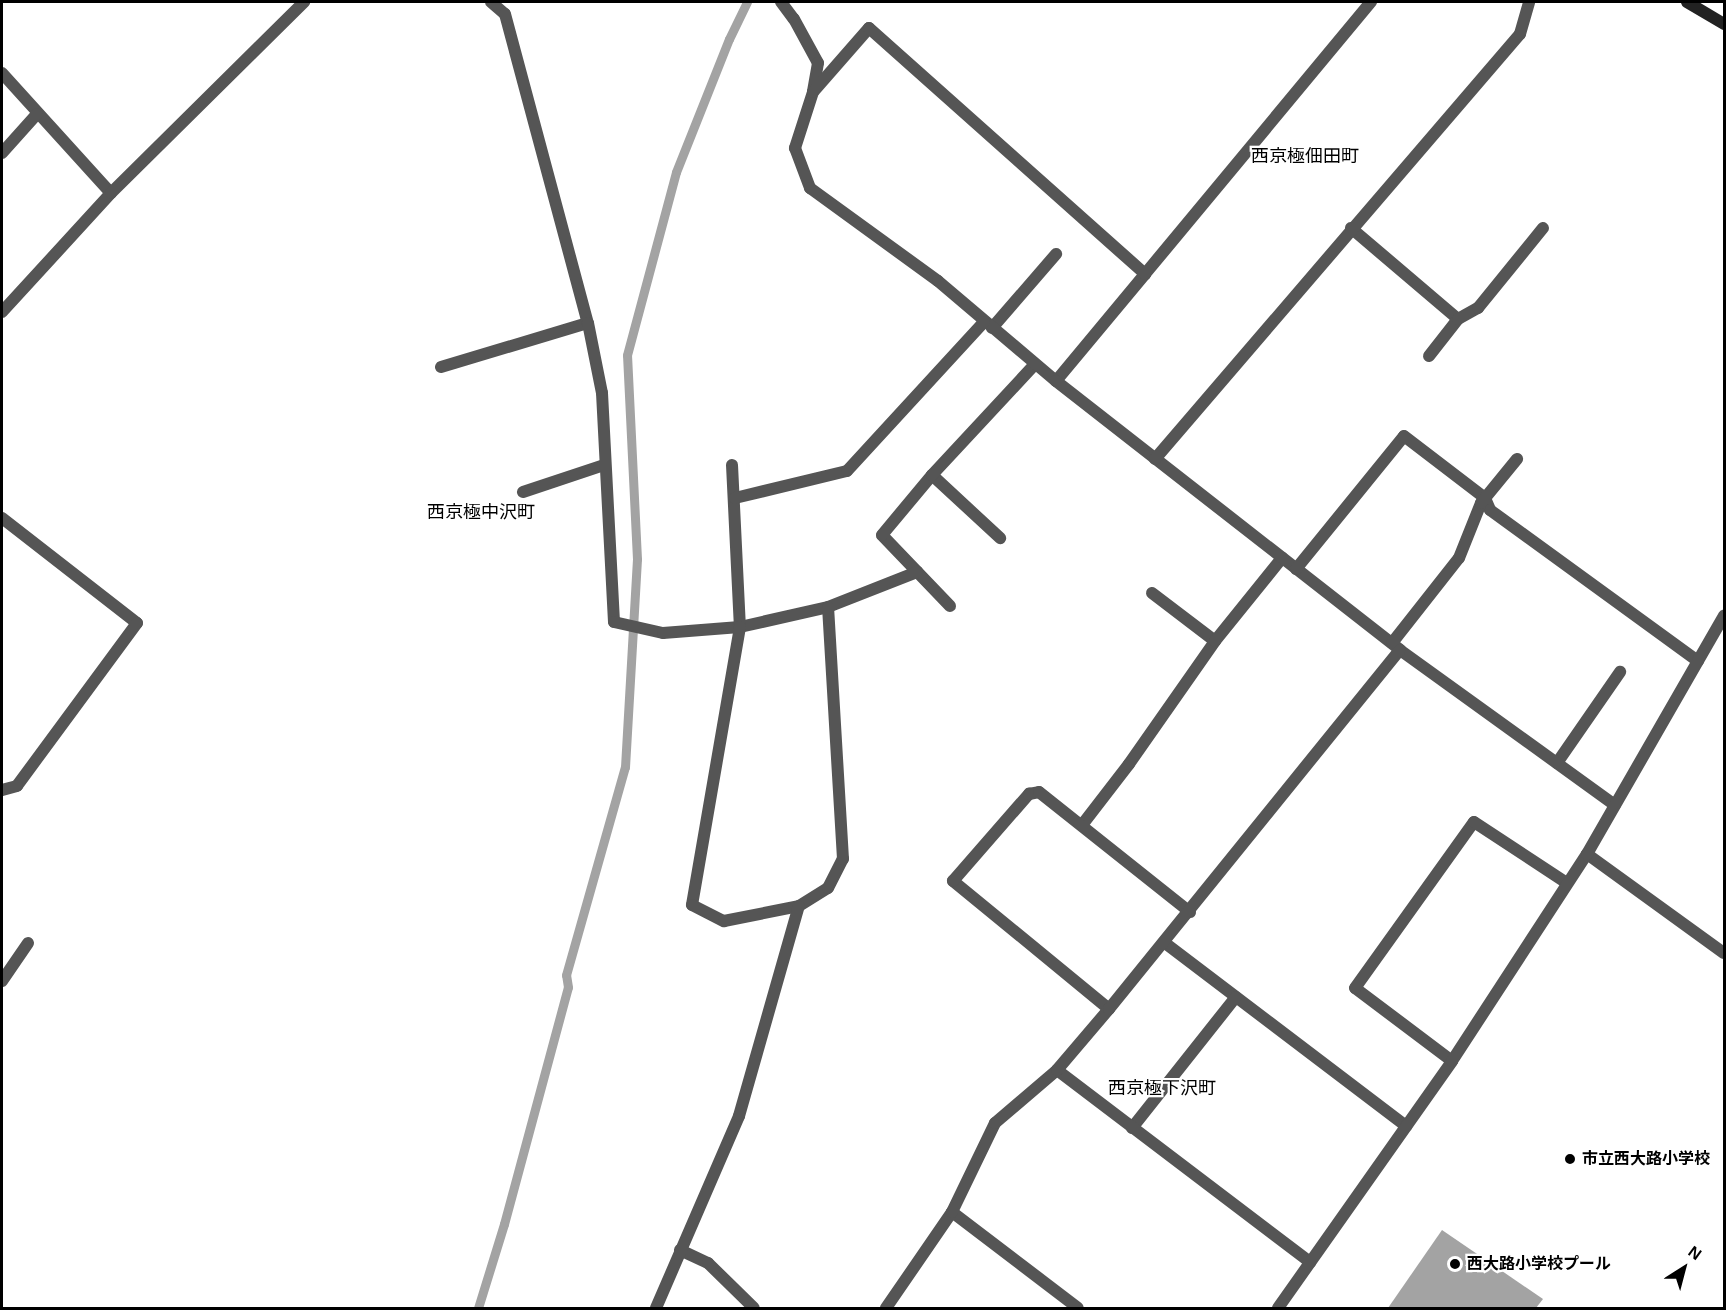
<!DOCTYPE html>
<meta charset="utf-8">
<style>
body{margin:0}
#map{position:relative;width:1726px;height:1310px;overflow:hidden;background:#fff;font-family:Arial,"Noto Sans JP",sans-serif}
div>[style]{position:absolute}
.water>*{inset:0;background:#a3a3a3}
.stream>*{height:9px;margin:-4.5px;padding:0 4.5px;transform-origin:4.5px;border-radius:4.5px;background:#a3a3a3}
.lane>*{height:12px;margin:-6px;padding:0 6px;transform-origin:6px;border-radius:6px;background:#555}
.street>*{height:12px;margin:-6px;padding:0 6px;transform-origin:6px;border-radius:6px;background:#555}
.secondary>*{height:12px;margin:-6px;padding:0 6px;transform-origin:6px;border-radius:6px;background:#222}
.dots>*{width:16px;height:16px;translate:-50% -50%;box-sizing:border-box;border:3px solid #fff;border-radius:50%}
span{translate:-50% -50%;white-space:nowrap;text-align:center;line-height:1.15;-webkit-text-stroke:4.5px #fff;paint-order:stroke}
.poi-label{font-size:16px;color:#000;font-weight:700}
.left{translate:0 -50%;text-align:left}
.neighbourhood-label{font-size:18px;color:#000}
.frame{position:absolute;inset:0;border:3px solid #000;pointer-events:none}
.north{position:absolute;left:1654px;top:1238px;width:60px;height:60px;-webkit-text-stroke:4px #fff;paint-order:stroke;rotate:36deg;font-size:16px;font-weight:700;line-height:24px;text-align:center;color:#000}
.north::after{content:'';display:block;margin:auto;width:21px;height:27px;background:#000;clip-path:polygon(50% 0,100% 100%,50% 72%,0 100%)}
</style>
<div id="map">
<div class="water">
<div style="clip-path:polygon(1442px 1230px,1543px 1299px,1536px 1308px,1388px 1308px)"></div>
</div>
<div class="stream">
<div style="left:478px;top:1308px;width:88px;rotate:-72.8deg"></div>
<div style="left:504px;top:1224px;width:245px;rotate:-74.9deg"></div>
<div style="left:568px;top:987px;width:12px;rotate:-99deg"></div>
<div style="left:566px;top:975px;width:216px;rotate:-74.2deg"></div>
<div style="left:625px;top:767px;width:208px;rotate:-86.7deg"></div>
<div style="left:637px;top:559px;width:204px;rotate:-92.8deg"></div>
<div style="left:627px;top:355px;width:189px;rotate:-75deg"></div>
<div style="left:676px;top:172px;width:143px;rotate:-68.3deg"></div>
<div style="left:729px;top:39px;width:41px;rotate:-64.1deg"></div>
</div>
<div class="lane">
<div style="left:992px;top:328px;width:98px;rotate:-49.1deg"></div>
<div style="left:441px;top:367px;width:153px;rotate:-16.7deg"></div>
<div style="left:1056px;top:381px;width:139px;rotate:-50.2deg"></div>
<div style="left:932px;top:475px;width:93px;rotate:42.8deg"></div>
<div style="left:523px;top:492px;width:85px;rotate:-18.4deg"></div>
<div style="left:1152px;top:593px;width:79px;rotate:37.3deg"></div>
<div style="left:950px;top:606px;width:98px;rotate:-133.8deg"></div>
<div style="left:882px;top:535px;width:78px;rotate:-50.2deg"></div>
<div style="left:932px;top:475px;width:151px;rotate:-47.1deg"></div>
<div style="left:1557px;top:763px;width:111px;rotate:-55.3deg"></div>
<div style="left:1082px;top:825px;width:77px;rotate:-52.4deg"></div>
<div style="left:1129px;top:764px;width:150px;rotate:-55deg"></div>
<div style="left:1215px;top:641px;width:107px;rotate:-51.1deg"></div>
<div style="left:1165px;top:943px;width:303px;rotate:37.2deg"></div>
<div style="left:1109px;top:1009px;width:202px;rotate:-140.6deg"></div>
<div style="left:953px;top:881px;width:116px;rotate:-48.9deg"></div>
<div style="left:1029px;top:794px;width:10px;rotate:-11deg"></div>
<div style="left:1039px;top:792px;width:193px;rotate:38.5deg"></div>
<div style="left:1452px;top:1061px;width:121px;rotate:-143deg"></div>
<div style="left:1355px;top:988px;width:204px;rotate:-54.4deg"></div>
<div style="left:1474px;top:822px;width:111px;rotate:33.3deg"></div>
<div style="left:1132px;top:1128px;width:167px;rotate:-51.6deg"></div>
</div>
<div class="street">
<div style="left:491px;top:2px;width:18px;rotate:41deg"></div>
<div style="left:505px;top:14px;width:320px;rotate:75deg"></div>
<div style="left:588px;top:323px;width:71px;rotate:78.7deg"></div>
<div style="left:602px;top:393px;width:229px;rotate:87deg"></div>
<div style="left:614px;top:622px;width:50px;rotate:12.7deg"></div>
<div style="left:663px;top:633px;width:77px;rotate:-4.5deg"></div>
<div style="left:740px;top:627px;width:90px;rotate:-12.8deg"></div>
<div style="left:828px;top:607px;width:96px;rotate:-21.5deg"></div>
<div style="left:781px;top:2px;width:21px;rotate:53deg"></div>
<div style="left:794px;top:19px;width:50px;rotate:61.4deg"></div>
<div style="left:818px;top:63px;width:29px;rotate:100deg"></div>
<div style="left:813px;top:92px;width:59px;rotate:107.8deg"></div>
<div style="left:795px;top:148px;width:43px;rotate:69.4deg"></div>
<div style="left:810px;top:188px;width:158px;rotate:36deg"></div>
<div style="left:938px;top:281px;width:155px;rotate:40.3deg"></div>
<div style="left:1056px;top:381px;width:437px;rotate:38deg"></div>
<div style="left:1400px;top:650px;width:265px;rotate:35.8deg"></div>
<div style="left:2px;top:73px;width:162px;rotate:47.8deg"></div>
<div style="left:813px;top:92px;width:85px;rotate:-48.8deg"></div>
<div style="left:869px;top:28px;width:370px;rotate:41.7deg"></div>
<div style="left:1145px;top:274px;width:354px;rotate:-50.3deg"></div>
<div style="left:2px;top:153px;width:52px;rotate:-48.1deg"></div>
<div style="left:1351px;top:228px;width:140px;rotate:40.4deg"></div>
<div style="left:2px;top:312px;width:161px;rotate:-47.5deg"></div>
<div style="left:111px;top:193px;width:272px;rotate:-44.7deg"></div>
<div style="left:1429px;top:356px;width:47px;rotate:-51.9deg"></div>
<div style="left:1458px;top:319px;width:23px;rotate:-29deg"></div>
<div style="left:1478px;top:308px;width:103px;rotate:-50.9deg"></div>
<div style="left:1155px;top:459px;width:560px;rotate:-49.34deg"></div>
<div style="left:1520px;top:34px;width:33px;rotate:-74deg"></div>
<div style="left:732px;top:465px;width:162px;rotate:87.2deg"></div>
<div style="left:740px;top:627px;width:282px;rotate:99.8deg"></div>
<div style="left:692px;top:905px;width:36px;rotate:27deg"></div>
<div style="left:724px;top:921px;width:76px;rotate:-11.3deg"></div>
<div style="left:799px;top:906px;width:34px;rotate:-32deg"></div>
<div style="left:828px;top:888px;width:33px;rotate:-63deg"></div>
<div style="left:843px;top:859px;width:252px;rotate:-93.4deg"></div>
<div style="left:735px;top:498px;width:115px;rotate:-13.6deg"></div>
<div style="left:847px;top:471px;width:202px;rotate:-47.4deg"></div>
<div style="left:2px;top:518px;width:171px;rotate:37.9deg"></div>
<div style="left:137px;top:623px;width:202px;rotate:126.4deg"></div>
<div style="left:17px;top:786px;width:16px;rotate:165deg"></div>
<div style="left:1296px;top:569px;width:171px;rotate:-50.9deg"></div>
<div style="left:1404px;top:436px;width:102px;rotate:37.4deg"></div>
<div style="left:1485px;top:498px;width:13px;rotate:67deg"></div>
<div style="left:1490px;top:510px;width:257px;rotate:36deg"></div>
<div style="left:1392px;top:643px;width:108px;rotate:-51.8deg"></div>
<div style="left:1459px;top:558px;width:59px;rotate:-68.2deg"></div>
<div style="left:1481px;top:503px;width:57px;rotate:-50.7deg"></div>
<div style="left:1587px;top:854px;width:169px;rotate:35.9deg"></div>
<div style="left:2px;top:981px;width:46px;rotate:-55.6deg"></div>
<div style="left:1057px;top:1070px;width:318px;rotate:37.2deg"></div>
<div style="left:952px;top:1212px;width:158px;rotate:37.3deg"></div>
<div style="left:680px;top:1250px;width:31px;rotate:25deg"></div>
<div style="left:708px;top:1263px;width:64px;rotate:44.4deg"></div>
<div style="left:656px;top:1308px;width:209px;rotate:-66.6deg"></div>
<div style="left:739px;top:1116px;width:218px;rotate:-74.1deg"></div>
<div style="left:886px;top:1308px;width:116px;rotate:-55.5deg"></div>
<div style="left:952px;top:1212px;width:99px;rotate:-64.2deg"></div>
<div style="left:995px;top:1123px;width:82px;rotate:-40.5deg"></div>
<div style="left:1057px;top:1070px;width:80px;rotate:-49.6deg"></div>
<div style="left:1109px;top:1009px;width:462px;rotate:-51deg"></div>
<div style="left:1278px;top:1308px;width:302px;rotate:-54.8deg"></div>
<div style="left:1452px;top:1061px;width:247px;rotate:-56.9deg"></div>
<div style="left:1587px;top:854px;width:275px;rotate:-60.1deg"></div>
</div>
<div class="secondary">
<div style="left:1687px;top:2px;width:43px;rotate:30.7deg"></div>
</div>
<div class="dots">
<div style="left:1570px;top:1159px;background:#000"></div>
<div style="left:1455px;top:1264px;background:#000"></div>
</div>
<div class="poi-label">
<span class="left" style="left:1582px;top:1159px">市立西大路小学校</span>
<span class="left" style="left:1467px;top:1264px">西大路小学校プール</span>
</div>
<div class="neighbourhood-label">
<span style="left:1305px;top:156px">西京極佃田町</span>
<span style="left:481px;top:512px">西京極中沢町</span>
<span style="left:1162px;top:1088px">西京極下沢町</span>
</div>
<div class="frame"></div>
<div class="north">N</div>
</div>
